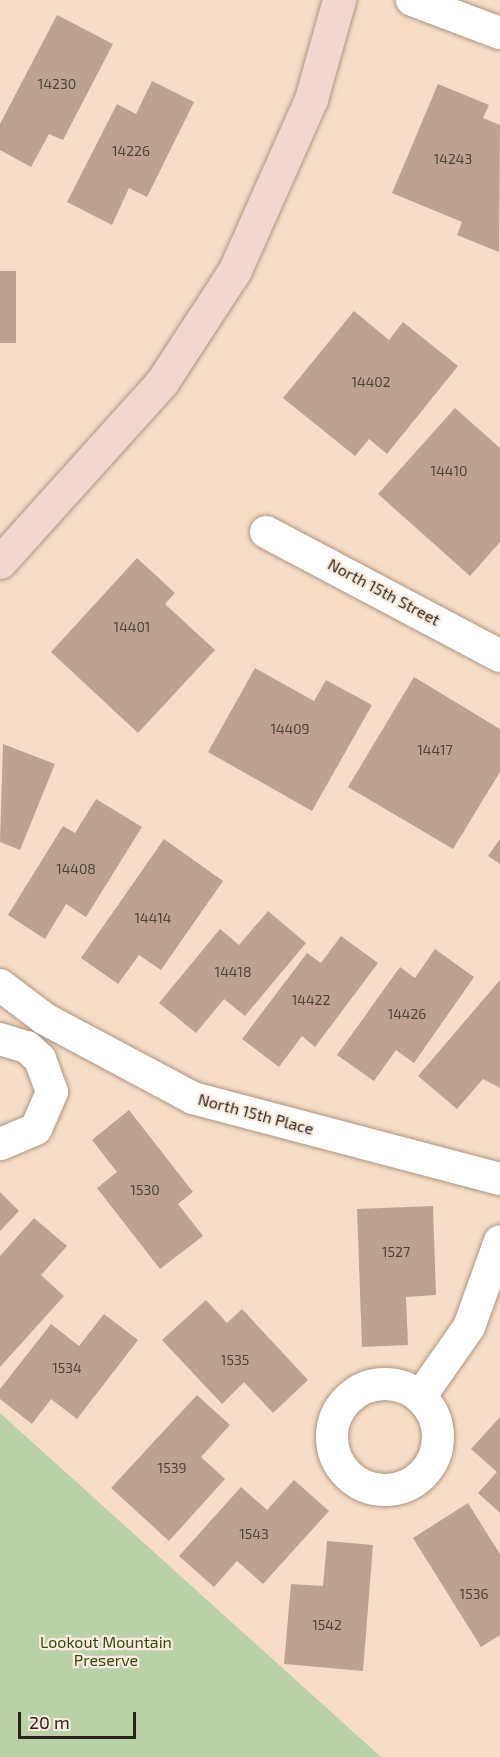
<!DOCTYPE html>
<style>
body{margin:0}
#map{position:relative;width:500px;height:1757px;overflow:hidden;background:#f7ddc7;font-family:"Exo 2",sans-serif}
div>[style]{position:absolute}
.green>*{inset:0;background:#bad1a8}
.building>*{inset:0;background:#bda38f;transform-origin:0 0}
.roads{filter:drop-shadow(0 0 2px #ae9581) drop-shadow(0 0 2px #ae9581)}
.street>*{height:32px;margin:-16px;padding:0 16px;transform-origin:16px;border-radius:16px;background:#fff}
.street>.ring{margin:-16px;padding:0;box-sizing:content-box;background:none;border:32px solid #fff;border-radius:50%}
.secondary>*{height:33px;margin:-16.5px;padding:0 16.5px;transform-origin:16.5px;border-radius:16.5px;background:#f3d6d0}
span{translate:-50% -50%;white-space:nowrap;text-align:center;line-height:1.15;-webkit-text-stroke:4.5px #fcecdf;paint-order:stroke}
.number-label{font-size:14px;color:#504338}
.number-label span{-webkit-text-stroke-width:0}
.street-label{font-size:16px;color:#2c231b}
.park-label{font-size:16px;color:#2f4c0d}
.scale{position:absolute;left:18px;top:1712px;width:118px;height:27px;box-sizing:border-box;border:3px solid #2c231b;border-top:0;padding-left:8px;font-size:18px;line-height:21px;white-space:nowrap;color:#2c231b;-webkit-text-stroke:4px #fcecdf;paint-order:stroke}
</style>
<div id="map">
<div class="green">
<div style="clip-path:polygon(0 1413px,381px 1757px,0 1757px)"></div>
</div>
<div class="building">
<div style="clip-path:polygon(57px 15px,113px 44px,63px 140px,49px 134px,31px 167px,0 150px,0 124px)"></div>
<div style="clip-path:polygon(152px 81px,194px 102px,147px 197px,129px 188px,112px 225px,67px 202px,117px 104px,136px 114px)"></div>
<div style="clip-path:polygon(438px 84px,489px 105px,483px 118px,500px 125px,499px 252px,457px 235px,462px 222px,392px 193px)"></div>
<div style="left:0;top:271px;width:16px;height:72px"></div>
<div style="clip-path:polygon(354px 311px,389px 340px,403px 322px,458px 366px,387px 454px,369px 439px,355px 456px,283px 398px)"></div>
<div style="clip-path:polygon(455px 408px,500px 448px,500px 542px,470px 576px,378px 494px)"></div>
<div style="clip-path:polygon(137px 558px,175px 593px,165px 604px,215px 650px,138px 733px,51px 652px)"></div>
<div style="clip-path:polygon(255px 668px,314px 701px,326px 680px,372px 705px,312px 811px,208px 752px)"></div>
<div style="clip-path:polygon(414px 677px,500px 729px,500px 772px,453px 849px,348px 787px)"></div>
<div style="clip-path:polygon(3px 744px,55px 764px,20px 850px,0 842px)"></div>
<div style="clip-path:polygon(96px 799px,142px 827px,86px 917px,66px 904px,45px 939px,8px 915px,63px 826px,75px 833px)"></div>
<div style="clip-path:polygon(164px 839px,223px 881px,161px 970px,139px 955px,118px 984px,81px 958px)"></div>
<div style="clip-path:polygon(500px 839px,500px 864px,488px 856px)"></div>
<div style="clip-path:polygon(268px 911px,306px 943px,245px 1016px,224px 999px,196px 1033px,159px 1003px,220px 929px,239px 945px)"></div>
<div style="clip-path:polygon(341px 936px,378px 963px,315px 1047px,302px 1036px,279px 1067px,242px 1039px,307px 953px,321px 963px)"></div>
<div style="clip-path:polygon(435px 949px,474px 977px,414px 1063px,396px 1050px,374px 1081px,337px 1055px,400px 967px,415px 978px)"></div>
<div style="clip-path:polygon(500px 980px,500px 1088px,483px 1079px,457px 1109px,418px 1076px)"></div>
<div style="clip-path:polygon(129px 1110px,193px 1192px,178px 1204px,203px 1236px,160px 1269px,97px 1188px,117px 1172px,92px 1140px)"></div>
<div style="clip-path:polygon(0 1192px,19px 1211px,0 1231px)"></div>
<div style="clip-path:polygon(433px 1206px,436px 1295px,406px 1297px,408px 1345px,362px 1347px,357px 1209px)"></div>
<div style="clip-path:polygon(34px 1218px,67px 1246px,41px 1275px,64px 1296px,0 1367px,0 1256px)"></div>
<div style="clip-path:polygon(206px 1300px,227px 1323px,242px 1309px,308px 1380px,273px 1413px,244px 1382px,222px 1404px,162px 1340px)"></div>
<div style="clip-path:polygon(104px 1314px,138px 1340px,77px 1419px,51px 1399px,32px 1424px,0 1399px,0 1389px,51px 1324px,79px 1346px)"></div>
<div style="clip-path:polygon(197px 1395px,230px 1425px,201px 1457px,225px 1479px,169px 1541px,111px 1488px)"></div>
<div style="clip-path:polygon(500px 1417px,500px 1513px,478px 1493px,497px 1472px,471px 1449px)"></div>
<div style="clip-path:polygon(294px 1480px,329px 1511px,263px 1584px,237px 1561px,214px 1587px,179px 1556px,241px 1487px,267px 1510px)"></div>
<div style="clip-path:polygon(468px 1503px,500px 1554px,500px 1635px,481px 1647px,413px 1538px)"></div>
<div style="clip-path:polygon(327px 1541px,373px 1545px,363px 1671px,284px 1664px,291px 1584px,323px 1586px)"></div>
</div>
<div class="roads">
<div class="street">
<div style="left:412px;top:0;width:94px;rotate:20.6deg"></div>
<div style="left:266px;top:532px;width:265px;rotate:27.9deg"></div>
<div style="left:0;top:985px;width:56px;rotate:37.1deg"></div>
<div style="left:45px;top:1019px;width:168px;rotate:28.1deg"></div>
<div style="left:193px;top:1098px;width:318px;rotate:14.8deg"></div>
<div style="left:0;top:1039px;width:28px;rotate:17deg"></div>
<div style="left:27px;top:1047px;width:18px;rotate:43deg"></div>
<div style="left:40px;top:1059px;width:35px;rotate:70deg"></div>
<div style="left:52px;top:1092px;width:40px;rotate:113.4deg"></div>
<div style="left:36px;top:1129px;width:39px;rotate:157deg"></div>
<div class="ring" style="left:332px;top:1384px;width:74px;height:74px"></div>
<div style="left:420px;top:1397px;width:85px;rotate:-55deg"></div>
<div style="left:469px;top:1327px;width:91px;rotate:-70.2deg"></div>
</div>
<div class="secondary">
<div style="left:0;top:562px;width:242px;rotate:-48deg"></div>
<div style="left:162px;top:382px;width:134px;rotate:-56.9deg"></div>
<div style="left:235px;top:270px;width:187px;rotate:-66deg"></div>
<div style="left:311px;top:99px;width:103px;rotate:-74.2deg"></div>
</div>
</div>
<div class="number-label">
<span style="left:57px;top:84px">14230</span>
<span style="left:131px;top:151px">14226</span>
<span style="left:453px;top:159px">14243</span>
<span style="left:371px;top:382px">14402</span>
<span style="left:449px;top:471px">14410</span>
<span style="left:132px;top:627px">14401</span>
<span style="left:290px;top:729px">14409</span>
<span style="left:435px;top:750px">14417</span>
<span style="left:76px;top:869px">14408</span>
<span style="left:153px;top:918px">14414</span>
<span style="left:233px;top:972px">14418</span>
<span style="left:311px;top:1000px">14422</span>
<span style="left:407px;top:1014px">14426</span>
<span style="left:145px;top:1190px">1530</span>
<span style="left:396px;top:1252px">1527</span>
<span style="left:235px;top:1360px">1535</span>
<span style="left:67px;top:1368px">1534</span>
<span style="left:172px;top:1468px">1539</span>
<span style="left:254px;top:1534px">1543</span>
<span style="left:474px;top:1594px">1536</span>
<span style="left:327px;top:1625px">1542</span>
</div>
<div class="street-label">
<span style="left:384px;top:592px;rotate:28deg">North 15th Street</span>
<span style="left:256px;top:1114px;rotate:15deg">North 15th Place</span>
</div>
<div class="park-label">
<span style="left:106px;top:1651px">Lookout Mountain<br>Preserve</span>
</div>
<div class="scale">20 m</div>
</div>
